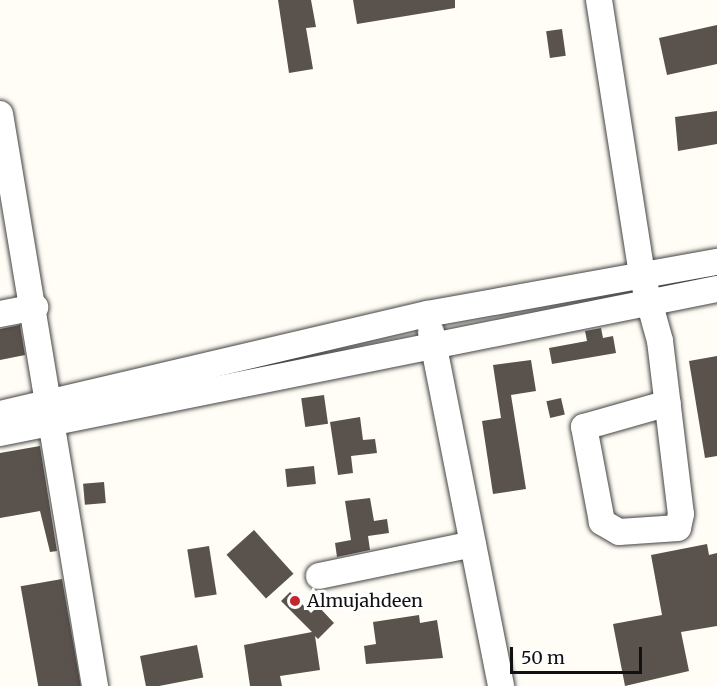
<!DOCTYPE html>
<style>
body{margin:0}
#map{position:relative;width:717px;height:686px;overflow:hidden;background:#fffdf5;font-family:Merriweather,serif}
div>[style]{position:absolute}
.building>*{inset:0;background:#5a524d;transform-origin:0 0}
.roads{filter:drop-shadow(0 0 2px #444) drop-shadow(0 0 2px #444)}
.minor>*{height:26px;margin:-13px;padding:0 13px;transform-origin:13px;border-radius:13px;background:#fff}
.dots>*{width:16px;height:16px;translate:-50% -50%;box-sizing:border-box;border:3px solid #fff;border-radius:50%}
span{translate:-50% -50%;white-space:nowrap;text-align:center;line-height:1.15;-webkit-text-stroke:6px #fff;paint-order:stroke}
.poi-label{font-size:18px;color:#111}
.left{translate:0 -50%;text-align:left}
.scale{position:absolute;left:510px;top:647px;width:132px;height:27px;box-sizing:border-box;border:3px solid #111;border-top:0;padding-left:8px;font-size:18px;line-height:21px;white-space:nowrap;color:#111;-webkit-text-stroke:4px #fff;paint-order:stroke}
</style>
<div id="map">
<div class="building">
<div style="clip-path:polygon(278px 0,311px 0,316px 27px,306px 28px,313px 69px,289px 73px)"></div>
<div style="clip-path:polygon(353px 0,455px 0,455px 8px,357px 24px)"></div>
<div style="clip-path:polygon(717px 25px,717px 64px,667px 75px,659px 38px)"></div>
<div style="left:562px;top:29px;width:27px;height:16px;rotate:82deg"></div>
<div style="clip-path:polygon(717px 111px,717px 144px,678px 151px,675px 117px)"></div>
<div style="clip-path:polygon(20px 325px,25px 355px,0 360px,0 329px)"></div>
<div style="clip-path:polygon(601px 328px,603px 338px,613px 336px,616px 353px,552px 364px,549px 348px,587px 341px,585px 331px)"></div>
<div style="clip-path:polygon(717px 356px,717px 456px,705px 458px,689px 361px)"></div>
<div style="clip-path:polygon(531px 360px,536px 391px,511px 395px,526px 489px,493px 494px,482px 421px,501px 418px,493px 365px)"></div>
<div style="left:324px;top:395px;width:29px;height:23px;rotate:82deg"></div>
<div style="left:561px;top:398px;width:17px;height:15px;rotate:77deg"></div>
<div style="clip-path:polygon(360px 417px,363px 440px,375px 439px,377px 453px,351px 456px,353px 473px,338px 475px,330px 422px)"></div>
<div style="clip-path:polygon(40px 446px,57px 551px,50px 552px,40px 511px,0 518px,0 453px)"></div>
<div style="left:314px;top:466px;width:18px;height:29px;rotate:84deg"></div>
<div style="left:104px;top:482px;width:21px;height:21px;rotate:85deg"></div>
<div style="clip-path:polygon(370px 498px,374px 521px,387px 519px,389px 533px,368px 536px,370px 550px,337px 557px,335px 543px,351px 540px,345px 501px)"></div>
<div style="left:254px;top:530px;width:59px;height:37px;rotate:48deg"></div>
<div style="clip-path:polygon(707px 544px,709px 555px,717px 553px,717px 626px,681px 632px,689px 671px,625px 686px,613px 624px,662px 615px,651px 555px)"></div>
<div style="left:209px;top:546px;width:49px;height:22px;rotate:81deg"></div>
<div style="left:62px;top:579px;width:109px;height:42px;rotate:80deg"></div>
<div style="clip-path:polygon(290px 592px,311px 613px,318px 606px,334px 623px,318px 639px,315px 636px,320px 670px,280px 676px,282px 686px,250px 686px,244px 645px,312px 632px,281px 601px)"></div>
<div style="clip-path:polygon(419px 615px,420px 623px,437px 620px,443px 658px,366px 664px,364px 646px,376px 644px,373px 622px)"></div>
<div style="left:197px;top:645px;width:33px;height:58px;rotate:79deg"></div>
</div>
<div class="roads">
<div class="minor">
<div style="left:599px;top:0;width:279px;rotate:81.1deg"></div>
<div style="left:642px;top:276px;width:67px;rotate:74.5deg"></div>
<div style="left:660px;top:341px;width:174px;rotate:83.1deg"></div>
<div style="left:681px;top:514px;width:14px;rotate:102deg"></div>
<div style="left:678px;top:528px;width:59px;rotate:176.1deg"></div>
<div style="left:619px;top:532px;width:20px;rotate:-150deg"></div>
<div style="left:602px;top:522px;width:97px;rotate:-100.7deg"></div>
<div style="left:584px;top:427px;width:87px;rotate:-15.9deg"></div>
<div style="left:0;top:114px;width:580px;rotate:80.57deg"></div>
<div style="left:0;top:314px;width:36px;rotate:-11deg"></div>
<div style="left:431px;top:332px;width:361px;rotate:78.8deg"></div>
<div style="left:0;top:414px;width:439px;rotate:-13.2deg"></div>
<div style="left:427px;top:314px;width:295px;rotate:-10.2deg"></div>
<div style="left:0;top:433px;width:731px;rotate:-11.36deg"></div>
<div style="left:319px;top:576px;width:157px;rotate:-11.7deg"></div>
</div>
</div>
<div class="dots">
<div style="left:295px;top:601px;background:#c4262e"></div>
</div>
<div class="poi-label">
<span class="left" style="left:307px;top:601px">Almujahdeen</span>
</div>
<div class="scale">50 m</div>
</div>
